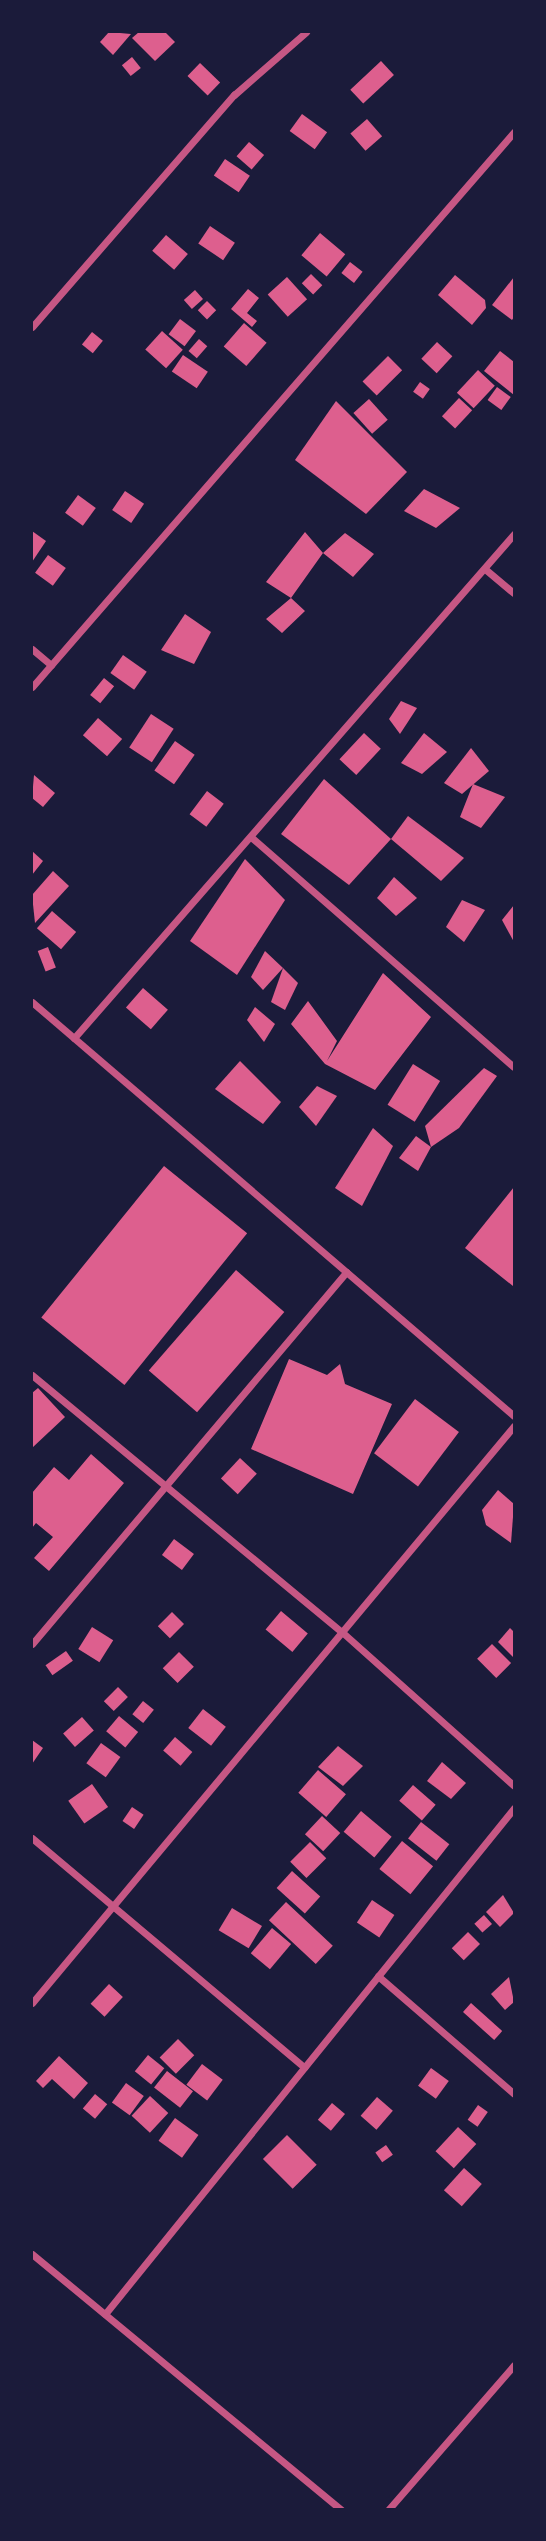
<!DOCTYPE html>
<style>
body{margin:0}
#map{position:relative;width:546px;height:2541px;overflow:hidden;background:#1b1b3a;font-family:"PT Serif",serif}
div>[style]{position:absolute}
.building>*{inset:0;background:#dd5f8e;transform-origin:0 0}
.minor>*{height:7px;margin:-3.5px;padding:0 3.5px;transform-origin:3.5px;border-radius:3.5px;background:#c65784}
span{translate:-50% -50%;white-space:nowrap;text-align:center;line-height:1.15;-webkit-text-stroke:5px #1b1b3a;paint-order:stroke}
.frame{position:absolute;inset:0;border:33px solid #1b1b3a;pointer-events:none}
</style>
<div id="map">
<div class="building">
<div style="clip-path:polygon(109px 32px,131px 34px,113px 55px,100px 42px)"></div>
<div style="clip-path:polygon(139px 32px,165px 32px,175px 42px,155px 61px,132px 38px)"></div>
<div style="left:132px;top:57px;width:14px;height:13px;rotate:51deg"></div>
<div style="left:381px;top:61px;width:19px;height:42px;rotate:47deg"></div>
<div style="left:200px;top:63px;width:28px;height:18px;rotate:44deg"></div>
<div style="left:302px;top:114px;width:31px;height:21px;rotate:36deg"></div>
<div style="left:367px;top:119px;width:23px;height:22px;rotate:49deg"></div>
<div style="left:249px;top:142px;width:20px;height:19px;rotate:41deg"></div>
<div style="left:225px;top:159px;width:30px;height:20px;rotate:34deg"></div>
<div style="left:210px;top:226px;width:30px;height:21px;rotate:34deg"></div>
<div style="left:320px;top:233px;width:33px;height:29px;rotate:40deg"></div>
<div style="left:166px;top:235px;width:29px;height:21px;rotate:41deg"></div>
<div style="left:350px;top:262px;width:16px;height:14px;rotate:38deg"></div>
<div style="left:311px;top:274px;width:16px;height:13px;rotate:45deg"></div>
<div style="clip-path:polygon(455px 275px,485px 300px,486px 308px,472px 325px,438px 295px)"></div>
<div style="left:287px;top:277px;width:30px;height:26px;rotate:48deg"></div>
<div style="clip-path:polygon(514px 277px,514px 317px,512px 320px,492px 305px)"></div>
<div style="clip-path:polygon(248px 289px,259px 298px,247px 313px,257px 321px,252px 327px,231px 309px)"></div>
<div style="left:195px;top:290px;width:12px;height:15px;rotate:48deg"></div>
<div style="left:207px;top:301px;width:13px;height:13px;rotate:45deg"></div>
<div style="left:180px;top:319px;width:20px;height:19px;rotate:37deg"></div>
<div style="left:244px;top:323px;width:30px;height:31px;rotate:41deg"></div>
<div style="left:162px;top:331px;width:28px;height:25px;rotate:42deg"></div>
<div style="left:92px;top:332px;width:14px;height:16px;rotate:39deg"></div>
<div style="left:199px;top:339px;width:11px;height:16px;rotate:41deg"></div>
<div style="left:437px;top:342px;width:21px;height:23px;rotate:43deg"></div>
<div style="clip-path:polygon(500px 351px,514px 362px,514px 395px,484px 371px)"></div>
<div style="left:183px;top:355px;width:30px;height:20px;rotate:34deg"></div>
<div style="left:388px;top:356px;width:20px;height:36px;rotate:45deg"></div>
<div style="left:478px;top:370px;width:23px;height:31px;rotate:43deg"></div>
<div style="left:420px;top:382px;width:12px;height:12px;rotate:35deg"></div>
<div style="left:497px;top:387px;width:17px;height:16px;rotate:36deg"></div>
<div style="left:459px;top:398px;width:18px;height:25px;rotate:43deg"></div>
<div style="left:369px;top:399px;width:28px;height:21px;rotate:48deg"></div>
<div style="clip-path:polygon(336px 401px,407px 472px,366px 514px,295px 460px)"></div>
<div style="clip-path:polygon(424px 489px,460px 508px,436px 528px,404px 511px)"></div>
<div style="left:125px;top:491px;width:23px;height:23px;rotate:34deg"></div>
<div style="left:78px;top:495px;width:22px;height:22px;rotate:36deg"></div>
<div style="clip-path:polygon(32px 531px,46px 541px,32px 562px)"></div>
<div style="clip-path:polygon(305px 532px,323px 553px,345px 533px,374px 554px,353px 577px,323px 553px,291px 598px,305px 611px,282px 633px,266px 619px,291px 598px,266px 582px)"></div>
<div style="left:48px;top:555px;width:22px;height:22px;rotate:36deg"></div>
<div style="clip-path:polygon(185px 614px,211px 632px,194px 664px,161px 650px)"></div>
<div style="left:123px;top:655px;width:29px;height:22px;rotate:35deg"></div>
<div style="left:104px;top:678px;width:13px;height:22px;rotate:39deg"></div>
<div style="clip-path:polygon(401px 701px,417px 708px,400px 734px,389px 719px)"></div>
<div style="left:151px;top:714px;width:27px;height:40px;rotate:33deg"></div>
<div style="left:98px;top:718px;width:32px;height:23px;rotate:41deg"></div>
<div style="left:364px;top:733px;width:23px;height:36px;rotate:43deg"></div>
<div style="clip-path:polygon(424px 733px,447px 752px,422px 774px,401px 763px)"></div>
<div style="left:175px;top:741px;width:24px;height:36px;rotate:35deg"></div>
<div style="clip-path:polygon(471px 748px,489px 771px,462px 794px,444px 783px)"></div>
<div style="clip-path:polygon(34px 775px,55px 793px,43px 807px,32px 798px)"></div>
<div style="clip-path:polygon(324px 779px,391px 839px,349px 885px,281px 834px)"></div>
<div style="clip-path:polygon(473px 784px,505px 797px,481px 828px,460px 817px)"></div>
<div style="left:207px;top:791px;width:21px;height:29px;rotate:37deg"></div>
<div style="clip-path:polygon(408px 816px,464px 858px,441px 881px,391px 839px)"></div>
<div style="clip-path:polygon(32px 851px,43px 861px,32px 875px)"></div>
<div style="clip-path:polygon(245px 859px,285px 900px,237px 975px,190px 941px)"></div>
<div style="clip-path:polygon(53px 871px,69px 886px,35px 923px,32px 895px)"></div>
<div style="clip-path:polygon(394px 877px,417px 898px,396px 916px,377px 898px)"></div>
<div style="clip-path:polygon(462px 900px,485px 910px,464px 942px,446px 927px)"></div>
<div style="clip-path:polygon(514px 905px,514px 942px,502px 920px)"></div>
<div style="left:52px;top:911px;width:32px;height:23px;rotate:41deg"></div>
<div style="left:48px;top:947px;width:22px;height:11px;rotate:69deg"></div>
<div style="clip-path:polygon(265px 951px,283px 968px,263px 990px,251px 977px)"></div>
<div style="clip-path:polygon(283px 968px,298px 983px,285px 1010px,271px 1002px)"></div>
<div style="clip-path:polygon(383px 973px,431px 1017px,375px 1090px,325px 1064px,291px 1024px,308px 1001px,337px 1041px,327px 1061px)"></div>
<div style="left:143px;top:988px;width:33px;height:26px;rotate:41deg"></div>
<div style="clip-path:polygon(255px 1007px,275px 1024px,264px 1042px,247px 1020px)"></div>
<div style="clip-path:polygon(240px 1061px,281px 1102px,263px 1124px,215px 1089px)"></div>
<div style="left:413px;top:1064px;width:32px;height:48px;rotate:32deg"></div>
<div style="clip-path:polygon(484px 1068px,497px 1076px,459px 1128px,431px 1147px,425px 1126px)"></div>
<div style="clip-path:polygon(317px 1086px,337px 1096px,316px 1126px,299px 1107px)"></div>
<div style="clip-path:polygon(373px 1128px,393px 1146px,362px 1206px,335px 1188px)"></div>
<div style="clip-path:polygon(416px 1136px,431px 1147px,418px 1171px,399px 1158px)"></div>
<div style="left:164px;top:1166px;width:107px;height:195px;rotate:39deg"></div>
<div style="clip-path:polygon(514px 1187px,514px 1284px,513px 1286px,465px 1248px)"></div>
<div style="left:236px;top:1270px;width:64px;height:133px;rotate:41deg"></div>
<div style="clip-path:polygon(289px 1359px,327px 1375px,340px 1364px,345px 1384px,392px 1404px,353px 1494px,251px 1449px)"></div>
<div style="clip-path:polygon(38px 1388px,65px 1417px,32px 1448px,32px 1393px)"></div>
<div style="left:415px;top:1399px;width:55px;height:68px;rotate:37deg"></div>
<div style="clip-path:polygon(91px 1454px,124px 1483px,49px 1571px,34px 1558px,53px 1537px,36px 1523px,32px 1528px,32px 1493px,54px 1467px,69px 1480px)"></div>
<div style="left:240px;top:1458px;width:23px;height:28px;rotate:43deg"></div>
<div style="clip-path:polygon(498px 1490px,514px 1504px,511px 1543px,486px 1525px,482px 1510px)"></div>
<div style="left:174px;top:1539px;width:25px;height:20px;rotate:37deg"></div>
<div style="left:281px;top:1611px;width:35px;height:24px;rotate:40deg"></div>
<div style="left:172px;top:1612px;width:17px;height:20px;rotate:45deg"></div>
<div style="left:92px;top:1627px;width:25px;height:26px;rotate:32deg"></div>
<div style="clip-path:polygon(510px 1628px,514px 1632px,514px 1658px,498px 1642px)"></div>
<div style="left:492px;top:1644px;width:27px;height:21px;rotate:45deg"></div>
<div style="left:66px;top:1651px;width:12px;height:25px;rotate:55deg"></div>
<div style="left:179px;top:1652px;width:21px;height:23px;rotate:45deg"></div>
<div style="left:118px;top:1687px;width:14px;height:20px;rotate:45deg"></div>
<div style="left:143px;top:1701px;width:14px;height:17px;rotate:39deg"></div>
<div style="left:203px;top:1709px;width:29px;height:24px;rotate:38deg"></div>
<div style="left:119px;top:1716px;width:25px;height:20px;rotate:40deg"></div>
<div style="left:82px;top:1717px;width:18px;height:25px;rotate:49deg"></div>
<div style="left:175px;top:1737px;width:23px;height:18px;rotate:41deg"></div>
<div style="clip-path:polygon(32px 1740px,43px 1748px,32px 1764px)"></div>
<div style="left:101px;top:1743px;width:24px;height:25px;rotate:36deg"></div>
<div style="clip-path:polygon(338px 1746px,363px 1766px,343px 1786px,318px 1767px)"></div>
<div style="clip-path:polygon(442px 1762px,466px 1783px,451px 1799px,427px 1781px)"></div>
<div style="left:318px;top:1770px;width:37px;height:30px;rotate:41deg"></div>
<div style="left:92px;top:1784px;width:28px;height:29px;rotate:55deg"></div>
<div style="left:413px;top:1785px;width:30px;height:21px;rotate:41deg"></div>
<div style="left:132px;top:1807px;width:14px;height:17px;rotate:34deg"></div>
<div style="left:361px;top:1811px;width:40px;height:27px;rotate:40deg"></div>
<div style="left:322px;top:1816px;width:25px;height:25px;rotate:43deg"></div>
<div style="left:421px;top:1822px;width:36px;height:21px;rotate:38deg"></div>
<div style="left:402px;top:1841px;width:40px;height:36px;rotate:39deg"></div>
<div style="left:310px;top:1842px;width:23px;height:28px;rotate:45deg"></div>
<div style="left:292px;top:1871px;width:38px;height:23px;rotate:42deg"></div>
<div style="clip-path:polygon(503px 1895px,514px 1913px,500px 1927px,486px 1912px)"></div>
<div style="left:372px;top:1900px;width:27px;height:27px;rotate:34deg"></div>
<div style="left:286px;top:1902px;width:64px;height:25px;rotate:43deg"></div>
<div style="left:232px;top:1908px;width:35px;height:26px;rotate:31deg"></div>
<div style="left:484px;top:1915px;width:12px;height:13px;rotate:48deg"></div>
<div style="left:272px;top:1928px;width:25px;height:33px;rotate:40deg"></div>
<div style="left:468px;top:1932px;width:17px;height:23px;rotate:45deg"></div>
<div style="clip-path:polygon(509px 1977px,514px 2002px,505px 2010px,491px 1994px)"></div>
<div style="left:109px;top:1984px;width:19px;height:27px;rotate:43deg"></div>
<div style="left:471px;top:2003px;width:42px;height:12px;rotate:42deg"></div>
<div style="left:178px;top:2039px;width:23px;height:26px;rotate:45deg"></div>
<div style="left:148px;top:2055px;width:21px;height:21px;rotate:39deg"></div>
<div style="clip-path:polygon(59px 2056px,88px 2083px,74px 2099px,52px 2079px,43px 2088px,36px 2081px)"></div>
<div style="left:202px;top:2064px;width:26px;height:26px;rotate:37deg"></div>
<div style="left:431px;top:2068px;width:22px;height:22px;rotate:36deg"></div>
<div style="left:167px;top:2071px;width:33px;height:21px;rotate:38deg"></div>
<div style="left:126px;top:2083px;width:22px;height:24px;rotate:36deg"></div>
<div style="left:95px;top:2094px;width:16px;height:19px;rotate:40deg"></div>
<div style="left:150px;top:2096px;width:25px;height:27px;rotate:43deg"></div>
<div style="left:377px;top:2097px;width:21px;height:25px;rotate:41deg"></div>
<div style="left:332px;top:2103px;width:17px;height:22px;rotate:40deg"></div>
<div style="left:478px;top:2105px;width:12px;height:18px;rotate:35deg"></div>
<div style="left:175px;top:2118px;width:29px;height:28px;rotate:36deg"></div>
<div style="left:458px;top:2127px;width:25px;height:33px;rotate:43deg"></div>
<div style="left:287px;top:2135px;width:42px;height:34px;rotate:45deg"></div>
<div style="left:386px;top:2145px;width:12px;height:13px;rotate:55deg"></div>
<div style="left:464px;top:2168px;width:24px;height:30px;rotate:42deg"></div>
</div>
<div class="minor">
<div style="left:32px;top:327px;width:308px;rotate:-49deg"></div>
<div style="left:234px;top:95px;width:96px;rotate:-41.2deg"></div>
<div style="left:485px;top:569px;width:38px;rotate:40deg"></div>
<div style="left:32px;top:649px;width:25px;rotate:40deg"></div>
<div style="left:32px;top:687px;width:735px;rotate:-49.03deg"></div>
<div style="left:251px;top:837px;width:349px;rotate:41.2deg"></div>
<div style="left:32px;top:1002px;width:635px;rotate:40.66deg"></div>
<div style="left:74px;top:1038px;width:669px;rotate:-48.88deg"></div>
<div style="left:32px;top:1375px;width:403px;rotate:39.7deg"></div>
<div style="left:342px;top:1632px;width:231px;rotate:41.8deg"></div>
<div style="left:32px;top:1644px;width:487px;rotate:-49.8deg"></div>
<div style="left:32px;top:1838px;width:356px;rotate:40.1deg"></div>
<div style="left:378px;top:1976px;width:180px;rotate:40.9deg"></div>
<div style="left:32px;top:2003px;width:752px;rotate:-50.13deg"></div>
<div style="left:32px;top:2254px;width:402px;rotate:39.6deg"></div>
<div style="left:105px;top:2314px;width:651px;rotate:-51.05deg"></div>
<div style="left:388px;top:2510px;width:192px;rotate:-49deg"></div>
</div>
<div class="frame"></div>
</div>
